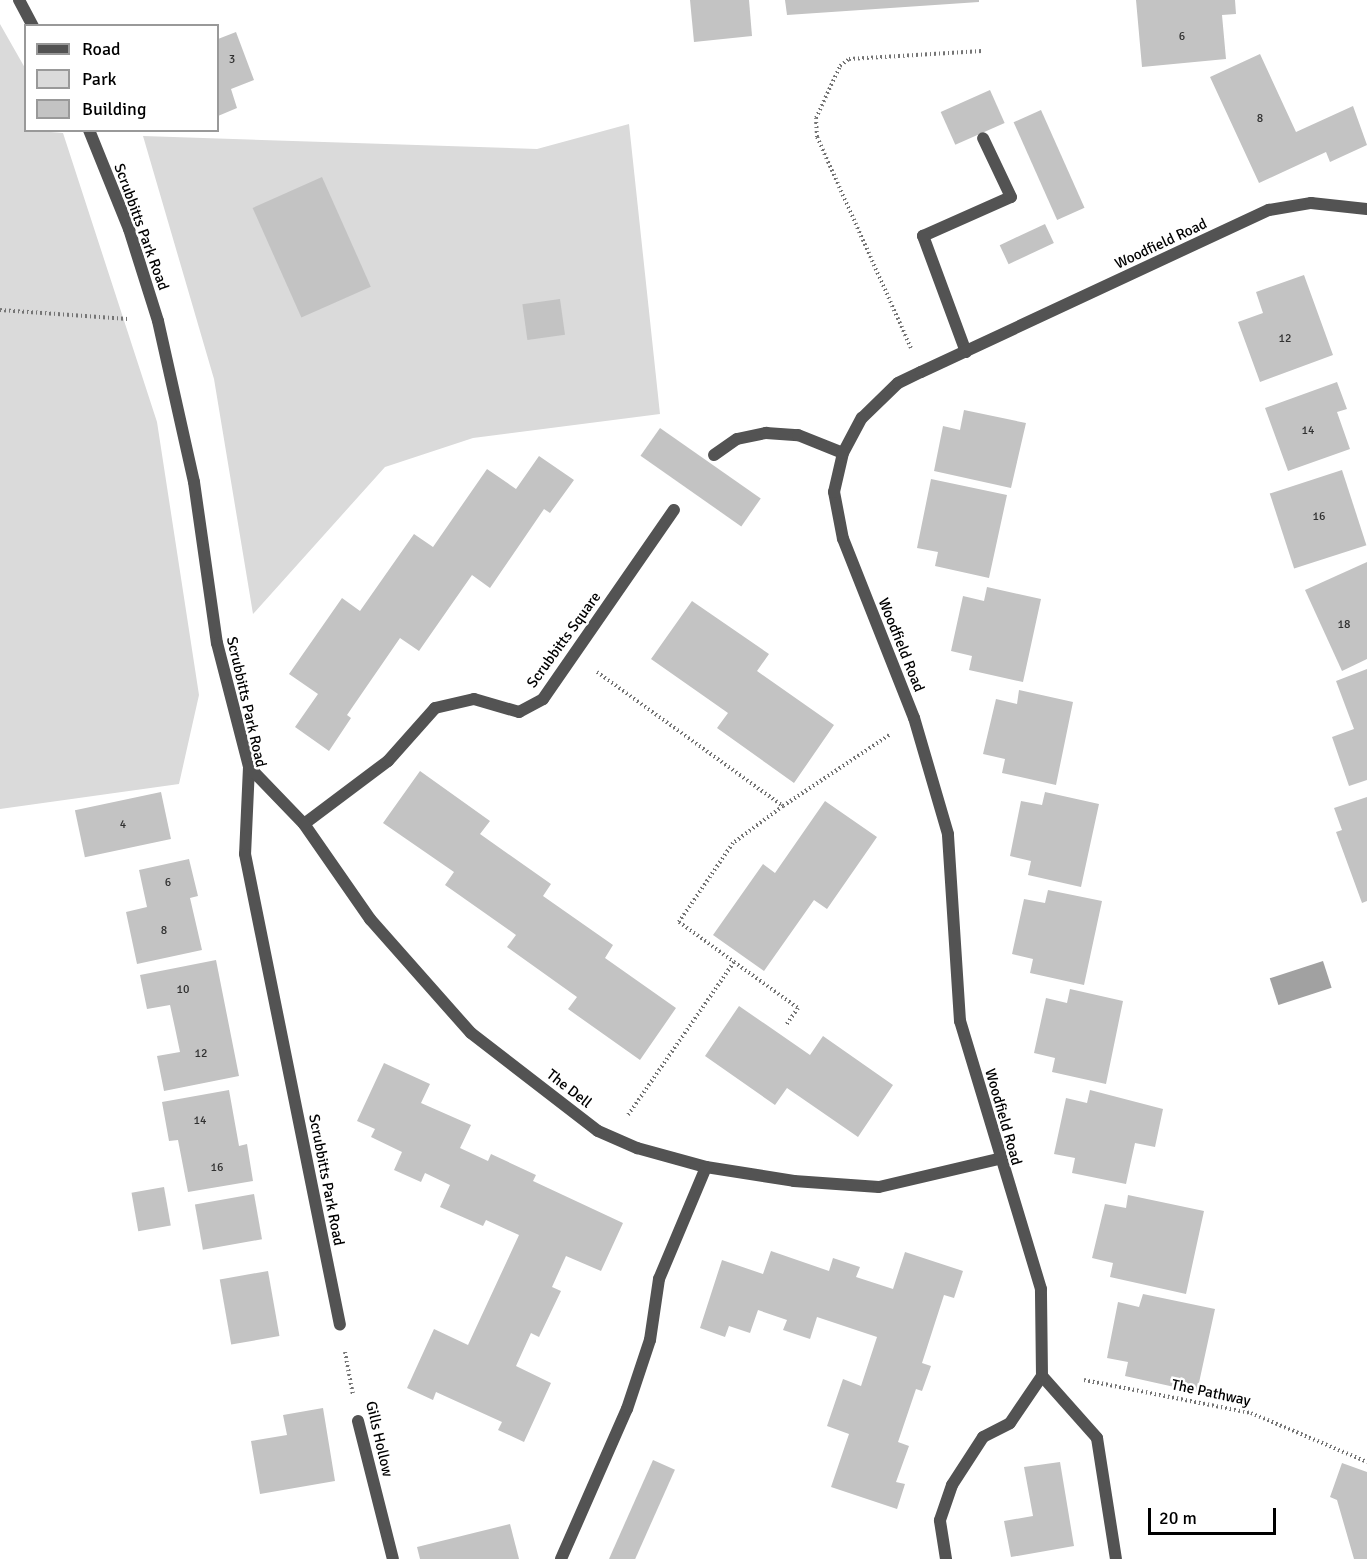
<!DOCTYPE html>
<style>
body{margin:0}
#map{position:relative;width:1367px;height:1559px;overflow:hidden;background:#fff;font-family:Signika,sans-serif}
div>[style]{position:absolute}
.green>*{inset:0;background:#dadada}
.water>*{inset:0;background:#a1a1a1;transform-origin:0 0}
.building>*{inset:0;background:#c3c3c3;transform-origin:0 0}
.path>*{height:4px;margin-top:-2px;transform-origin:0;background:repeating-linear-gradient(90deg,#757575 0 1.5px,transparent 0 4.5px)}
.service>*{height:12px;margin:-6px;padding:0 6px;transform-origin:6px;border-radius:6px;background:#535353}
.minor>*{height:12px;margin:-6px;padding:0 6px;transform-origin:6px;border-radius:6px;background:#535353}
span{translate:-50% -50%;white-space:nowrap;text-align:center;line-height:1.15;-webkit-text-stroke:5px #fff;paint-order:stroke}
.number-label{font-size:12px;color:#313131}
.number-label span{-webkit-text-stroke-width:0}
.street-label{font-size:15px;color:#000}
.legend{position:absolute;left:24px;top:24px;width:195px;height:108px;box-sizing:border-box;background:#fff;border:2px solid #999;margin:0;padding:8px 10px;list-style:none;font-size:18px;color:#000}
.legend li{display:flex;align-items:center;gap:12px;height:30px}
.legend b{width:30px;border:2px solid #999}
.scale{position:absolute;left:1148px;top:1508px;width:128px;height:27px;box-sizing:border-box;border:3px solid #000;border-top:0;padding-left:8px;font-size:18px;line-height:21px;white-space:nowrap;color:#000;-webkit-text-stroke:4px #fff;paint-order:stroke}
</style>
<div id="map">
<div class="green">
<div style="clip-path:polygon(0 24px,25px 68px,26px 130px,63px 133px,157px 422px,199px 695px,179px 784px,0 809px)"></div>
<div style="clip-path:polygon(629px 124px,660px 414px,473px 438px,385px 467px,253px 614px,214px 379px,143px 136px,537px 149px)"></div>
</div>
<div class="water">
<div style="left:1323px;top:961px;width:28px;height:56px;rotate:72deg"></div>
</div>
<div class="building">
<div style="clip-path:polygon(690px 0,749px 0,752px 36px,694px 42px)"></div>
<div style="clip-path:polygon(785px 0,979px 0,979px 2px,787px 15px)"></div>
<div style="clip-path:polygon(1136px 0,1235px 0,1236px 14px,1222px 15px,1226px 59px,1142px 67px)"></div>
<div style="clip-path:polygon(236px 32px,254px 80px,231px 89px,237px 108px,218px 116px,218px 39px)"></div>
<div style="clip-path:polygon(1260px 54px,1296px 132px,1353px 106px,1367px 145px,1330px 162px,1326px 152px,1259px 183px,1210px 77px)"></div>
<div style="left:990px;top:90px;width:36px;height:54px;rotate:66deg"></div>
<div style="left:1041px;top:110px;width:107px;height:30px;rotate:66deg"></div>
<div style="left:322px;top:177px;width:120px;height:76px;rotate:66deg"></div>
<div style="left:1045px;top:224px;width:21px;height:50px;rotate:65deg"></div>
<div style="clip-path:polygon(1304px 275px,1333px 355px,1260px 382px,1238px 322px,1263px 313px,1256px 292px)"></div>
<div style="left:560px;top:299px;width:36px;height:38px;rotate:82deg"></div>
<div style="clip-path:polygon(1337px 382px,1347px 409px,1337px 412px,1350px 449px,1288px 471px,1265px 408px)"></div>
<div style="clip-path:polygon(964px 410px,1026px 423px,1011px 488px,934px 471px,943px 426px,960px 430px)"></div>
<div style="left:660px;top:428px;width:123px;height:34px;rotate:35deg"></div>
<div style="clip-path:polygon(539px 456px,574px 480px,550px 513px,544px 509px,490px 588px,472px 575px,419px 651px,400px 638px,347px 715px,351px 718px,329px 751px,295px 727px,318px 694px,289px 674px,342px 598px,360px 611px,414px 534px,433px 547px,487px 469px,516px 489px)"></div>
<div style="left:1342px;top:470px;width:79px;height:76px;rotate:72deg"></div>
<div style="clip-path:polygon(931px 479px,1007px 495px,989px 578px,935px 566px,938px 552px,917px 548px)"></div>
<div style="clip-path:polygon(1367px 562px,1367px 659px,1342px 671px,1305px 590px)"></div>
<div style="clip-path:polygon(987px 587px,1041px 599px,1023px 682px,969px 670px,972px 656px,951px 651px,963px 596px,984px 601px)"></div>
<div style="clip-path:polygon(692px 601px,769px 654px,757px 671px,834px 725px,794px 783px,717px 728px,728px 713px,651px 659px)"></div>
<div style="clip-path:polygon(1367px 669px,1367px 780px,1349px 786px,1332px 737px,1354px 729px,1336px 681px)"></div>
<div style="clip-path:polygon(1019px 690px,1073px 702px,1056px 785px,1002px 773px,1005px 759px,983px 754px,996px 699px,1017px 704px)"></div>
<div style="clip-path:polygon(420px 771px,490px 821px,480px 834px,551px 884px,543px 896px,613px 945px,605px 958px,676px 1008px,640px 1060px,568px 1009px,577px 997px,507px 947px,516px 935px,445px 885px,454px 872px,383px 823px)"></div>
<div style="left:161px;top:792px;width:48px;height:88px;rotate:78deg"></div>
<div style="clip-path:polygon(1045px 792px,1099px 804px,1081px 887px,1028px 875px,1031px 861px,1010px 856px,1021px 801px,1042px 805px)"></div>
<div style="clip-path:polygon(1367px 797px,1367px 901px,1362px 903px,1336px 832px,1342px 830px,1334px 808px)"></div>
<div style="clip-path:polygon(825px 801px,877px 837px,827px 909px,814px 900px,764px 971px,713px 935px,763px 864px,775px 873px)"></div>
<div style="clip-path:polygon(189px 859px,198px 896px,190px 898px,202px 950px,137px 964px,126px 912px,147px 907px,139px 870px)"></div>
<div style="clip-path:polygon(1048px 890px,1102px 901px,1084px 985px,1030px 973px,1033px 959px,1012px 954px,1024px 899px,1045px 903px)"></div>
<div style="clip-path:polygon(216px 960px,239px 1076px,164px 1091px,157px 1056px,180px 1052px,175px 1028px,170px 1005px,147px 1009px,140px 975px)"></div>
<div style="clip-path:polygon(1070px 989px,1123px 1001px,1106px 1084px,1052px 1072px,1055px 1058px,1034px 1053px,1046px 998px,1067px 1003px)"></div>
<div style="clip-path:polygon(739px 1006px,810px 1055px,823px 1036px,893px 1085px,858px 1137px,787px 1088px,775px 1105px,705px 1056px)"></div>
<div style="clip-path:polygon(384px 1063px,430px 1084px,421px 1103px,471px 1125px,460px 1148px,488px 1161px,491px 1154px,536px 1175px,533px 1181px,623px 1223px,601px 1271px,566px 1256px,552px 1287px,561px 1291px,539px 1337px,531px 1333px,516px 1366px,551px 1383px,524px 1442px,498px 1430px,502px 1422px,436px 1392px,433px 1400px,407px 1388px,434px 1329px,468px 1345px,519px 1235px,486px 1220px,483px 1226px,440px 1207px,450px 1185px,425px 1173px,421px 1182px,394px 1170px,402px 1152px,371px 1137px,375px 1129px,357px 1121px)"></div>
<div style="clip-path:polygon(229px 1090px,239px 1146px,247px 1144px,253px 1181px,188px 1192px,178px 1140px,169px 1141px,162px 1102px)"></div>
<div style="clip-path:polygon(1090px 1090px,1163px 1109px,1155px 1147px,1135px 1143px,1126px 1184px,1072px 1173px,1075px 1158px,1054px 1154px,1066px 1098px,1087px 1103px)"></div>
<div style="left:164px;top:1187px;width:39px;height:33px;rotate:80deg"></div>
<div style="left:254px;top:1194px;width:46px;height:60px;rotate:80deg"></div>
<div style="clip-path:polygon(1128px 1195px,1204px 1211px,1186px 1294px,1110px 1277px,1113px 1263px,1092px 1258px,1105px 1204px,1126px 1208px)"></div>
<div style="clip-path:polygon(771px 1251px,829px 1271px,833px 1258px,860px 1267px,856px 1277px,893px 1289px,905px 1252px,963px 1271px,954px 1298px,944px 1295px,922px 1363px,931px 1366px,922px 1391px,916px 1389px,898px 1442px,909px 1446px,896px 1482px,905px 1484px,897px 1509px,831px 1487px,849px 1434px,827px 1426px,843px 1379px,861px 1386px,877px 1337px,817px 1317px,810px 1339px,783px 1330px,787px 1320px,758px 1310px,750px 1333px,729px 1326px,725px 1337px,700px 1328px,722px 1260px,763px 1274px)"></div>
<div style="left:268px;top:1271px;width:66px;height:49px;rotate:80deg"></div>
<div style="clip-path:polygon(1143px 1294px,1215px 1309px,1197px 1392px,1125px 1376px,1128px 1362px,1107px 1358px,1118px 1302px,1139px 1307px)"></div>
<div style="clip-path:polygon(323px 1408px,335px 1481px,260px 1494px,251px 1441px,287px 1435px,283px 1415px)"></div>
<div style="left:653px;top:1460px;width:24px;height:108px;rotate:24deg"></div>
<div style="clip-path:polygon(1060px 1462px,1074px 1546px,1011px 1557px,1004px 1521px,1033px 1516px,1024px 1467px)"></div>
<div style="clip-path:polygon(1342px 1463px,1367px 1472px,1367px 1559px,1354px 1559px,1337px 1500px,1330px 1497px)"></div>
<div style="clip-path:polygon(510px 1524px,519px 1559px,420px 1559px,417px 1547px)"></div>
</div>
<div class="path">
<div style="left:0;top:310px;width:128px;rotate:4deg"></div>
<div style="left:911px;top:348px;width:231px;rotate:-114deg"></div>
<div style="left:817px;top:137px;width:19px;rotate:-93deg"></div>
<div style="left:816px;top:118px;width:57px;rotate:-65.2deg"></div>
<div style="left:840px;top:66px;width:11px;rotate:-38deg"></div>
<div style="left:849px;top:59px;width:133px;rotate:-3.4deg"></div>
<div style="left:597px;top:672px;width:229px;rotate:35.8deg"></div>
<div style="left:783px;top:806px;width:62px;rotate:143.5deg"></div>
<div style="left:733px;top:843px;width:96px;rotate:124.4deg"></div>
<div style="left:679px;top:922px;width:68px;rotate:36deg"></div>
<div style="left:734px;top:962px;width:186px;rotate:124.7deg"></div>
<div style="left:783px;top:806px;width:128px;rotate:-33.8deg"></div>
<div style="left:734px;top:962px;width:79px;rotate:35.7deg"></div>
<div style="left:798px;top:1008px;width:21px;rotate:125deg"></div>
<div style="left:345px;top:1352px;width:44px;rotate:79.5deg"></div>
<div style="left:1084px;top:1380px;width:170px;rotate:11.2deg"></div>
<div style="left:1251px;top:1413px;width:126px;rotate:22.9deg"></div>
</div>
<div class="service">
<div style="left:966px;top:352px;width:124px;rotate:-110.3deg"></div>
<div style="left:923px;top:236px;width:96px;rotate:-23.9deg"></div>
<div style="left:1011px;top:197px;width:65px;rotate:-115.4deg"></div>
<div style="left:714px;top:455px;width:28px;rotate:-35deg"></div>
<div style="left:737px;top:439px;width:30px;rotate:-12deg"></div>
<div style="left:766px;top:433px;width:32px;rotate:4deg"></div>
<div style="left:798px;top:435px;width:48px;rotate:21.8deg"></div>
<div style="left:304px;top:824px;width:105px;rotate:-36.9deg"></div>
<div style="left:388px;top:761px;width:71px;rotate:-48.4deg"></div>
<div style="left:435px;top:708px;width:40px;rotate:-13deg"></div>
<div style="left:474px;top:699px;width:47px;rotate:16.1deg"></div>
<div style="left:519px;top:712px;width:27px;rotate:-28deg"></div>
<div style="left:543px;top:699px;width:230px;rotate:-55.3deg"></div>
<div style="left:1042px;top:1376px;width:83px;rotate:48.4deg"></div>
<div style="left:1097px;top:1438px;width:122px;rotate:81.1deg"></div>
<div style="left:561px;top:1559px;width:164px;rotate:-66.3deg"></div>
<div style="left:946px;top:1559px;width:39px;rotate:-99deg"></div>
<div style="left:940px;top:1520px;width:37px;rotate:-71deg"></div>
<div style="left:952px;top:1485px;width:57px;rotate:-57.1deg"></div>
<div style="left:983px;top:1437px;width:30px;rotate:-27deg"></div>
</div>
<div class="minor">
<div style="left:19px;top:0;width:30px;rotate:62deg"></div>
<div style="left:89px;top:130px;width:107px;rotate:68deg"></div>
<div style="left:129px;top:229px;width:96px;rotate:72.5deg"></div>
<div style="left:158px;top:321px;width:165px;rotate:77.4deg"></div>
<div style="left:194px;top:482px;width:163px;rotate:81.9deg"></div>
<div style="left:217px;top:643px;width:128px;rotate:75.5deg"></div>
<div style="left:249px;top:767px;width:87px;rotate:92.6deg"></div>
<div style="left:245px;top:854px;width:480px;rotate:78.6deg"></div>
<div style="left:249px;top:767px;width:79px;rotate:46deg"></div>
<div style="left:304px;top:824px;width:116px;rotate:55.2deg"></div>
<div style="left:370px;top:919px;width:152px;rotate:48.5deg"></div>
<div style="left:471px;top:1033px;width:160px;rotate:37.7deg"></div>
<div style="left:598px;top:1131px;width:43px;rotate:23.6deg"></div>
<div style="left:637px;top:1148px;width:72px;rotate:15.4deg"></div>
<div style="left:706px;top:1167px;width:89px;rotate:9deg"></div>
<div style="left:794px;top:1181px;width:85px;rotate:4deg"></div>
<div style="left:879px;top:1187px;width:122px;rotate:-13.2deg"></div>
<div style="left:627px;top:1409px;width:73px;rotate:-71.6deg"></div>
<div style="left:650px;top:1340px;width:62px;rotate:-81.6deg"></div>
<div style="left:659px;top:1279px;width:121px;rotate:-67.2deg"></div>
<div style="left:358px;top:1421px;width:142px;rotate:75.8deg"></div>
<div style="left:1010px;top:1423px;width:57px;rotate:-55.8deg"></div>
<div style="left:1042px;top:1376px;width:87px;rotate:-90.7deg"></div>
<div style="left:1041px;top:1289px;width:280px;rotate:-106.8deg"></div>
<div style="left:960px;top:1021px;width:187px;rotate:-93.7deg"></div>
<div style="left:948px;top:834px;width:121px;rotate:-106.3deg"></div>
<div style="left:914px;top:718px;width:193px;rotate:-111.6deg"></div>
<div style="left:843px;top:539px;width:48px;rotate:-100.8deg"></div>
<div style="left:834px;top:492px;width:40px;rotate:-77deg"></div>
<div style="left:843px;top:453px;width:40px;rotate:-62deg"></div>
<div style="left:862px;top:418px;width:50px;rotate:-44.2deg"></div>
<div style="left:898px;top:383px;width:25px;rotate:-26deg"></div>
<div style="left:921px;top:372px;width:384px;rotate:-25deg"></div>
<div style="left:1269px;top:210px;width:43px;rotate:-9.5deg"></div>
<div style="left:1311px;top:203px;width:56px;rotate:6.1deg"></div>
</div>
<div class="number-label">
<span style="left:1182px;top:37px">6</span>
<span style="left:232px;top:60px">3</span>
<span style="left:1260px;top:119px">8</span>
<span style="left:1285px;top:339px">12</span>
<span style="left:1308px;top:431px">14</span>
<span style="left:1319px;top:517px">16</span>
<span style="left:1344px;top:625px">18</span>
<span style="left:123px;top:825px">4</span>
<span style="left:168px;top:883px">6</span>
<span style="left:164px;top:931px">8</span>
<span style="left:183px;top:990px">10</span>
<span style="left:201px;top:1054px">12</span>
<span style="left:200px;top:1121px">14</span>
<span style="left:217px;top:1168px">16</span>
</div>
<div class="street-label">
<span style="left:141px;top:227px;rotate:70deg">Scrubbitts Park Road</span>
<span style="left:1161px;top:244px;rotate:-25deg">Woodfield Road</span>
<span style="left:564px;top:640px;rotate:-54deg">Scrubbitts Square</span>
<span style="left:901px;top:645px;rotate:68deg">Woodfield Road</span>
<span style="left:246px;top:702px;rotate:77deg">Scrubbitts Park Road</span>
<span style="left:569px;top:1089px;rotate:38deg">The Dell</span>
<span style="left:1003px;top:1117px;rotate:74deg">Woodfield Road</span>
<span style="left:326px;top:1180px;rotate:79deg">Scrubbitts Park Road</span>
<span style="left:1211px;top:1393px;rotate:12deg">The Pathway</span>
<span style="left:379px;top:1439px;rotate:77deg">Gills Hollow</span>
</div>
<ul class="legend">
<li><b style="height:8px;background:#535353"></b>Road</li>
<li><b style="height:16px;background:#dadada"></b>Park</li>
<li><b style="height:16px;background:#c3c3c3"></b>Building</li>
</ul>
<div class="scale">20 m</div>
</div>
